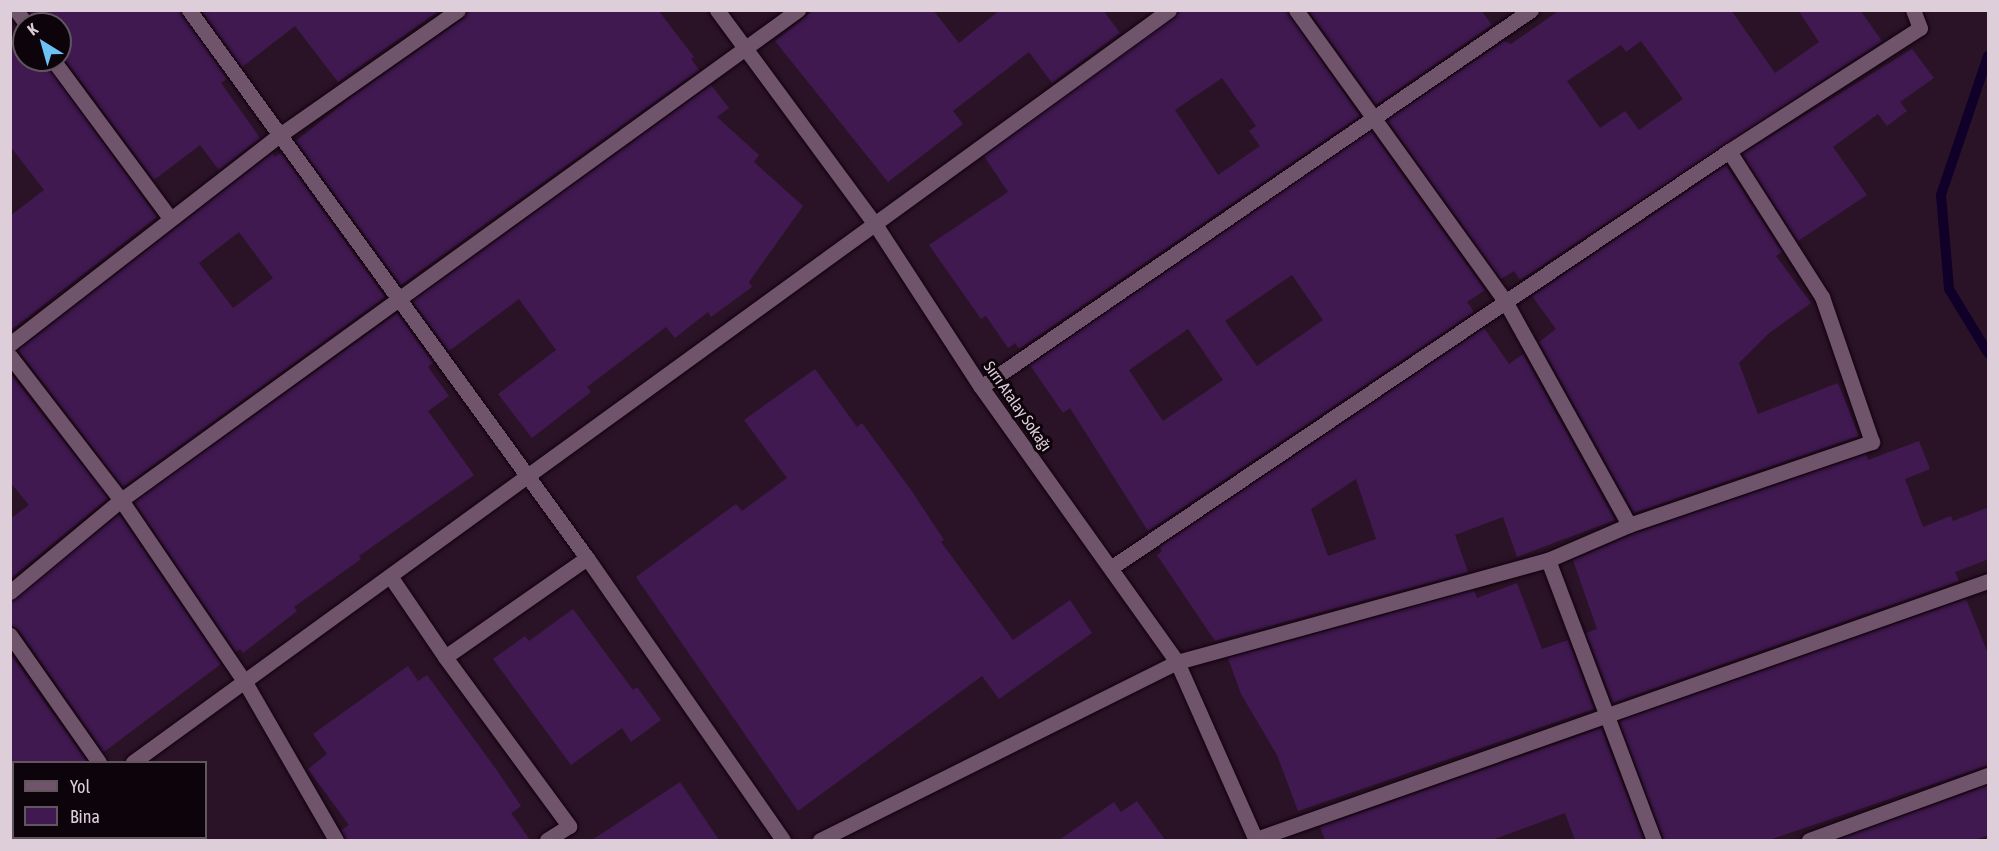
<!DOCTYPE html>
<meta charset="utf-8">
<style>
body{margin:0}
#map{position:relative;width:1999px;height:851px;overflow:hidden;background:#2b1327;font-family:"Asap Condensed",sans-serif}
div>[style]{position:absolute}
.stream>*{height:10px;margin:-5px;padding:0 5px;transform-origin:5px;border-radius:5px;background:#100029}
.building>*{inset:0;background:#401950}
.roads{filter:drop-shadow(0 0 2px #12010f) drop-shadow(0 0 2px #12010f)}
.minor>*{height:15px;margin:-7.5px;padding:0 7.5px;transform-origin:7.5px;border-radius:7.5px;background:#70546b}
.secondary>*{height:15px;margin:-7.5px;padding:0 7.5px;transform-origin:7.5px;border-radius:7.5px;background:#70546b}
span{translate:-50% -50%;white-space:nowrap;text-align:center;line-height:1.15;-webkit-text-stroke:6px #0d040b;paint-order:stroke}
.street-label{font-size:16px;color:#deceda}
.frame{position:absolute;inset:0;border:12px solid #deceda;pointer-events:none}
.legend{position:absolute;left:12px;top:761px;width:195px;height:78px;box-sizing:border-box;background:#0d040b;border:2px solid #61555e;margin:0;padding:8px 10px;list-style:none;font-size:18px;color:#deceda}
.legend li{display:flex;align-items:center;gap:12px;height:30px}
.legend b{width:30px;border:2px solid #61555e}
.north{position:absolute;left:12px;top:12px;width:60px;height:60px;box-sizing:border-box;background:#0d040b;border:2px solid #61555e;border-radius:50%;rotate:323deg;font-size:16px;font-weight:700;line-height:24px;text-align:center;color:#deceda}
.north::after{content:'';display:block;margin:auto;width:21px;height:27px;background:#6dc2f3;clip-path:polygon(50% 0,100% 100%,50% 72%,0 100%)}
</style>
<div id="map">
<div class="stream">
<div style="left:1988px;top:56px;width:147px;rotate:108.7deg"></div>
<div style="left:1941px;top:195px;width:94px;rotate:85.1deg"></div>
<div style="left:1949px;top:289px;width:75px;rotate:58.6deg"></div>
</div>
<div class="building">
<div style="clip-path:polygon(28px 10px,179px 10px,227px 79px,221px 83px,260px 138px,219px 170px,200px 145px,154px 180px,60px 53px,60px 24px,38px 24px)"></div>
<div style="clip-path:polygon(201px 10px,440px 10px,338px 82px,295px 26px,242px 67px)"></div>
<div style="clip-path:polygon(468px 10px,658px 10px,694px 57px,691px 59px,699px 70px,401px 285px,296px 141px,350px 98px,464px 18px)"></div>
<div style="clip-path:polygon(814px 10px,933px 10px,959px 43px,1000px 10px,1103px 10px,1120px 33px,1052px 83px,1029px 52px,953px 111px,963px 124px,888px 182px,775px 41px)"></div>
<div style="clip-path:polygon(evenodd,1180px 10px,1286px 10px,1360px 116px,1019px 349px,1015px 343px,1008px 348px,986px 316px,981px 319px,929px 245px,1008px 192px,984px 156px,1180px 10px,1222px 78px,1256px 126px,1249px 131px,1260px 146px,1218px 175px,1175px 110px,1222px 78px)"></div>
<div style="clip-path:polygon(1308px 10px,1481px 10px,1492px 25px,1376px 105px)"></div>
<div style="clip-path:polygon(evenodd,1560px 10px,1731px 10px,1775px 73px,1819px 42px,1798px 10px,1860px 10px,1882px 41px,1520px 280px,1514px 271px,1501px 279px,1387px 120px,1504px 41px,1511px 44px,1560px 10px,1641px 41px,1683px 99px,1639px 130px,1625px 111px,1600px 128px,1567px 81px,1621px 45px,1626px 52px,1641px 41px)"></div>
<div style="clip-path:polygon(24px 35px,24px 60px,43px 60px,157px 217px,10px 331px,10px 216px,44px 190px,10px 146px,10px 44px)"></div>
<div style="clip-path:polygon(1912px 49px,1934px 78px,1900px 102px,1907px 111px,1887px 126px,1878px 114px,1833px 147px,1867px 195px,1798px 241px,1742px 154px)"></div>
<div style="clip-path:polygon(711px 85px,729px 108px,717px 117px,759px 155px,754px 162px,803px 206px,749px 282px,752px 287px,711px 317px,708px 312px,675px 338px,666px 327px,587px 387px,591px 392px,532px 438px,498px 394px,556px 350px,519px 299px,449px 351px,412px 301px)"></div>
<div style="clip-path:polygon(evenodd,1371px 131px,1485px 290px,1467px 302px,1474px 312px,1148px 531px,1070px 408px,1063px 413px,1030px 365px,1371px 131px,1292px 275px,1323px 320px,1257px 366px,1225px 321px,1292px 275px,1371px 131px,1188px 329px,1223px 380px,1163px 421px,1129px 370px,1188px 329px)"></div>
<div style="clip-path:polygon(evenodd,272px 153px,275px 157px,281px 153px,385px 297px,123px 487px,18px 350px,272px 153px,239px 232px,273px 278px,233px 308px,199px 263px,239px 232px)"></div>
<div style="clip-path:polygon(1726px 165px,1782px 252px,1776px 256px,1811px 303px,1768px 334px,1739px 363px,1758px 414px,1838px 383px,1859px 436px,1634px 513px,1539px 342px,1556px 329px,1532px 296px)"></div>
<div style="clip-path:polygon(397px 313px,433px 363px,428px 367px,449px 396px,428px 411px,474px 475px,359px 556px,361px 559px,294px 607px,297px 611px,243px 653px,240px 649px,236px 652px,134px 502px)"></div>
<div style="clip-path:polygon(evenodd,1484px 328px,1509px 364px,1523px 354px,1615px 520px,1517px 557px,1503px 517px,1455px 535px,1468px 572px,1215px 641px,1157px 555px,1162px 551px,1159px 547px,1484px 328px,1356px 479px,1376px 539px,1328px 556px,1311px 509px,1356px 479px)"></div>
<div style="clip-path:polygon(815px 369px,857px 427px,862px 423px,911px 490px,944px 540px,941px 542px,1013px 640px,1070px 600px,1092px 633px,999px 699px,982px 676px,798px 811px,636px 577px,736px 504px,742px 511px,787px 478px,744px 420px)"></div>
<div style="clip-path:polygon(10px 373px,108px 498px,10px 579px,10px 519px,29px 505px,10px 482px)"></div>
<div style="clip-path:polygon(1919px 441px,1930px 469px,1905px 479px,1923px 527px,1951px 516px,1953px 521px,1989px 507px,1989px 559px,1955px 572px,1959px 581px,1613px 703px,1586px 633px,1597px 629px,1573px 560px,1633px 534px,1866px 454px,1868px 460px)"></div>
<div style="clip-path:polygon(119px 514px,221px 664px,104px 752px,18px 629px,10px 625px,10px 602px)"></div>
<div style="clip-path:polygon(1517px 583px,1542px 649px,1568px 640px,1594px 709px,1298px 811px,1277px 755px,1241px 694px,1228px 658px,1474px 590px,1477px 598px)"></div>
<div style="clip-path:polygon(1966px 599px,1989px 656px,1989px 765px,1769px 840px,1664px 840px,1619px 721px)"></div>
<div style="clip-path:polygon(573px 609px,633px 690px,637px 687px,661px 720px,631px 742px,622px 728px,571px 765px,493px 659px,525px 636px,529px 641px)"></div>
<div style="clip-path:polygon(10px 653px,87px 762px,10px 762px)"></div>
<div style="clip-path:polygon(408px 666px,418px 681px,427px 675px,496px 769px,521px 806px,511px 813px,530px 840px,346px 840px,341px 830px,349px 825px,308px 769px,327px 754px,313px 734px)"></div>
<div style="clip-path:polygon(1601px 728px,1644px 840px,1575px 840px,1565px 813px,1492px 840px,1325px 840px,1320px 827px)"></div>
<div style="clip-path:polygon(680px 782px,719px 840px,592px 840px)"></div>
<div style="clip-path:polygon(1989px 785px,1989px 835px,1974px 840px,1836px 840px)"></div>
<div style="clip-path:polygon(1137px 801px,1165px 840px,1059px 840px,1114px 802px,1121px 812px)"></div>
</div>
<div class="roads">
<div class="minor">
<div style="left:16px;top:10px;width:17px;rotate:54deg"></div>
<div style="left:189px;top:10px;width:677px;rotate:54.01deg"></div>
<div style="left:587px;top:558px;width:343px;rotate:55.2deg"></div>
<div style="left:1296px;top:10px;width:358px;rotate:54.3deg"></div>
<div style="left:1505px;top:301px;width:256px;rotate:61deg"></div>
<div style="left:53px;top:60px;width:197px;rotate:53.5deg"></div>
<div style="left:10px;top:344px;width:343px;rotate:-37.8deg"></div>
<div style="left:281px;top:134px;width:216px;rotate:-35deg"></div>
<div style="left:10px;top:356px;width:182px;rotate:52.4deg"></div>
<div style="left:121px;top:500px;width:222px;rotate:55.8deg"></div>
<div style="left:246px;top:684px;width:180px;rotate:60deg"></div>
<div style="left:981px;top:387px;width:667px;rotate:-34.43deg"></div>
<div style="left:1548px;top:560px;width:299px;rotate:69.3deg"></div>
<div style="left:1112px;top:567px;width:744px;rotate:-33.99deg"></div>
<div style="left:1729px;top:151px;width:227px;rotate:-32.8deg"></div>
<div style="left:1920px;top:28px;width:19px;rotate:-111deg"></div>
<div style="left:390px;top:576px;width:98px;rotate:55.8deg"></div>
<div style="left:445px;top:657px;width:173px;rotate:-34.9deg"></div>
<div style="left:10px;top:592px;width:144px;rotate:-39.7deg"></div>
<div style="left:121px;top:500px;width:836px;rotate:-35.9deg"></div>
<div style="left:10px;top:635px;width:155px;rotate:55deg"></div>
<div style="left:445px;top:657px;width:210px;rotate:53.7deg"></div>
<div style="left:569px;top:826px;width:26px;rotate:148deg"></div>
<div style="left:133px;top:762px;width:1280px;rotate:-35.97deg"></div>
<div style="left:152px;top:838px;width:3px;rotate:45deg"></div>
<div style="left:1256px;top:839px;width:776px;rotate:-19.42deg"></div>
<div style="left:23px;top:840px;width:5px;rotate:-22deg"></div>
<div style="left:820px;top:840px;width:399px;rotate:-26.5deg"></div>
<div style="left:1177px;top:662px;width:385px;rotate:-15.4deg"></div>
<div style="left:1548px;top:560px;width:88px;rotate:-23.4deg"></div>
<div style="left:1629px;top:525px;width:257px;rotate:-18.9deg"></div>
<div style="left:1872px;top:442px;width:153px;rotate:-109deg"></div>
<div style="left:1822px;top:297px;width:173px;rotate:-122.5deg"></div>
<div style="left:1809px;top:840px;width:190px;rotate:-20deg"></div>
</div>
<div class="secondary">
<div style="left:717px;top:10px;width:266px;rotate:53.6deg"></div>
<div style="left:875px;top:224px;width:194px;rotate:57deg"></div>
<div style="left:981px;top:387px;width:338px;rotate:54.5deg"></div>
<div style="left:1177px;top:662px;width:195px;rotate:66.1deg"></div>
</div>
</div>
<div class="street-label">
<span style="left:1018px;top:406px;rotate:55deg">Sırrı Atalay Sokağı</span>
</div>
<div class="frame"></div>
<ul class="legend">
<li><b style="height:8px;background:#70546b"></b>Yol</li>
<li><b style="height:16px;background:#401950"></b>Bina</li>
</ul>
<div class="north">K</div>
</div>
